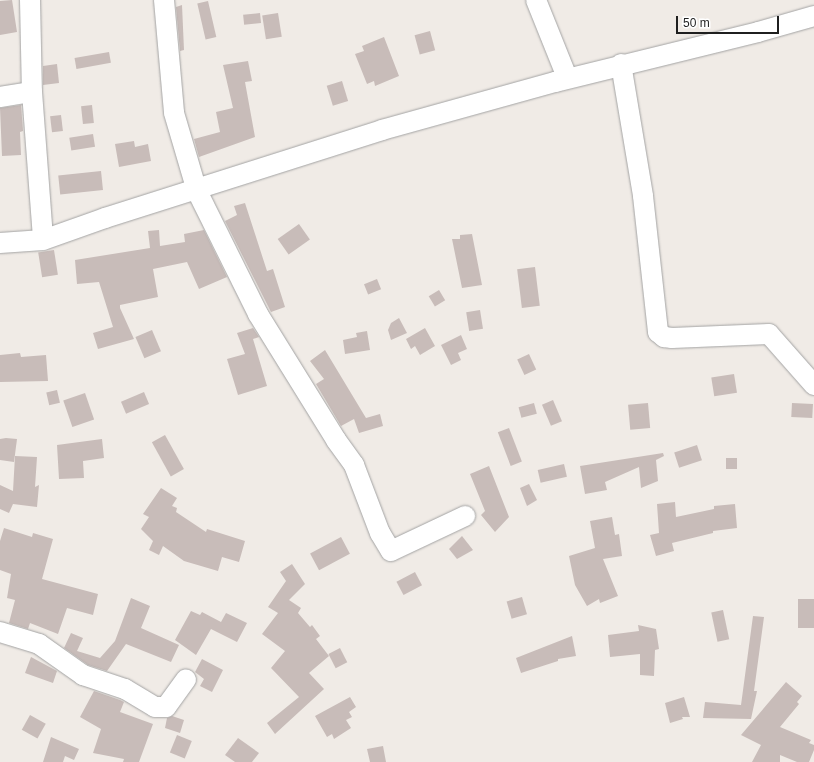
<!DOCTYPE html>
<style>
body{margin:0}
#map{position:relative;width:814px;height:762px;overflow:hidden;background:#f0ebe6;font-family:Helvetica,sans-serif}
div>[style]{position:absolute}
.building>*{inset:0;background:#c8bcb9;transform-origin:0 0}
.roads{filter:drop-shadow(0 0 1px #a3a3a3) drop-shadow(0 0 1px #a3a3a3)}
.minor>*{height:20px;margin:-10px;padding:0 10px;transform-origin:10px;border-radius:10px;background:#fff}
span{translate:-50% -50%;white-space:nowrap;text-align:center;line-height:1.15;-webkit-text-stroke:3.5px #fff;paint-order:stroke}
.scale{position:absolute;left:676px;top:16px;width:103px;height:18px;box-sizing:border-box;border:2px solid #1f1f1f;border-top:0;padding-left:5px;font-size:12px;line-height:14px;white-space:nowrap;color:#1f1f1f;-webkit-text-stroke:3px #fff;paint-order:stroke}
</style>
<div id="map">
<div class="building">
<div style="clip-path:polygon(12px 0,17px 32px,0 35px,0 1px)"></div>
<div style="left:208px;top:1px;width:37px;height:11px;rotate:77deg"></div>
<div style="clip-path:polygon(182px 5px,184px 50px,180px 51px,176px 7px)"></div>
<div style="left:260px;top:13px;width:10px;height:17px;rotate:84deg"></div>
<div style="left:278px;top:13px;width:24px;height:16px;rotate:81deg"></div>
<div style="left:430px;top:31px;width:20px;height:16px;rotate:75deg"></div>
<div style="clip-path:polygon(384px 37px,399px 76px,375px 86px,374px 81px,367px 84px,355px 54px,364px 51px,362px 46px)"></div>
<div style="left:109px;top:52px;width:11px;height:35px;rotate:80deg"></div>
<div style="clip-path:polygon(248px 61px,252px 81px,245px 82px,255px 137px,199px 157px,194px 139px,220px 132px,216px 112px,233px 108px,223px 65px)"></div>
<div style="clip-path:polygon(57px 64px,59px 83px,43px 85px,43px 66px)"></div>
<div style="left:342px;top:81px;width:21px;height:16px;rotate:73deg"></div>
<div style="clip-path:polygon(21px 105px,23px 131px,20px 132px,21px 155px,2px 156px,0 108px)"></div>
<div style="left:92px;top:105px;width:18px;height:11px;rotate:84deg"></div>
<div style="left:61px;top:115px;width:16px;height:11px;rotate:83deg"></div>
<div style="left:93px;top:134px;width:13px;height:24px;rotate:81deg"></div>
<div style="clip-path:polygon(134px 141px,135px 147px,148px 144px,151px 161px,119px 167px,115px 144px)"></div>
<div style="left:101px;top:171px;width:19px;height:43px;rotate:84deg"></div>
<div style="clip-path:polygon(245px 203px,267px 271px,273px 269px,285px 307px,271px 312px,225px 221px,237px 215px,234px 206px)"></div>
<div style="left:299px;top:224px;width:19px;height:26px;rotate:55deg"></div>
<div style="clip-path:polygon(159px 230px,160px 246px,185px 242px,184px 234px,204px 230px,227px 277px,199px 289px,187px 262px,153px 269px,158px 297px,120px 305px,120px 308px,134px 339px,98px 349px,93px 333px,113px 327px,99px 282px,77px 284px,75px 260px,150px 248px,148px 231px)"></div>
<div style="clip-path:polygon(472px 234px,482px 285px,462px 288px,452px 239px,460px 239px,460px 235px)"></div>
<div style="left:54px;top:250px;width:25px;height:16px;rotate:81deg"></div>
<div style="left:535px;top:267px;width:39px;height:18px;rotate:83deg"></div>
<div style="left:377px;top:279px;width:11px;height:14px;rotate:68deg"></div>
<div style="left:439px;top:290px;width:12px;height:12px;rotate:59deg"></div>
<div style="left:480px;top:310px;width:19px;height:14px;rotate:81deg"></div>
<div style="clip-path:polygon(399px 318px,407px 333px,391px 340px,388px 330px,391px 323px)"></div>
<div style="clip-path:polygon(253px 328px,259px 337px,253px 339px,267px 386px,238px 395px,227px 359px,245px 354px,237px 333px)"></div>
<div style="clip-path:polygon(425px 328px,435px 346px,420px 355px,415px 346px,411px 349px,406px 339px)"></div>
<div style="left:152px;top:330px;width:23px;height:18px;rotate:67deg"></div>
<div style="clip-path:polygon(367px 331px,370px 350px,345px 354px,343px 340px,357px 337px,356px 333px)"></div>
<div style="clip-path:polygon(461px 335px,467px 349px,458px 353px,461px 360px,451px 365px,441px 345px)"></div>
<div style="clip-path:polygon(325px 350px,366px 418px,380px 414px,383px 426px,359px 433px,354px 419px,341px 426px,316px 384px,324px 379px,310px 361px)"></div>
<div style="clip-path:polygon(20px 353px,21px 357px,46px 355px,48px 381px,0 382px,0 355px)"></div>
<div style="left:529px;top:354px;width:17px;height:13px;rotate:65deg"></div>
<div style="left:734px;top:374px;width:19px;height:23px;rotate:81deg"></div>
<div style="left:57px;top:390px;width:13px;height:11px;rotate:77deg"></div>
<div style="left:144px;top:392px;width:13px;height:25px;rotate:67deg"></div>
<div style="left:85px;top:393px;width:28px;height:23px;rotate:71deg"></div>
<div style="left:553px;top:400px;width:23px;height:12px;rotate:67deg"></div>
<div style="left:534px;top:403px;width:11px;height:16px;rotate:75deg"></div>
<div style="left:648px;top:403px;width:25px;height:20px;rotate:85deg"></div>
<div style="left:792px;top:403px;width:21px;height:14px;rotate:3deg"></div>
<div style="left:509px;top:428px;width:36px;height:12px;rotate:69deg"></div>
<div style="left:165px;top:435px;width:39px;height:15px;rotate:61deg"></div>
<div style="clip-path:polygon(6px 438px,17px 439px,14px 462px,0 460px,0 439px)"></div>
<div style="clip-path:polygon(102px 439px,104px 458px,83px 461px,84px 478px,59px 479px,57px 445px)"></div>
<div style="left:697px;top:445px;width:16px;height:24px;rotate:72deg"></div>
<div style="clip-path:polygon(663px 453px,664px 456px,656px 460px,658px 481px,641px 488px,639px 467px,605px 482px,607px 490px,585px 494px,580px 466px)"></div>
<div style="clip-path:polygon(15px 456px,37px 457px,35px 487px,39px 485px,37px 507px,13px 504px,9px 513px,0 509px,0 485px,13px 491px)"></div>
<div style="left:726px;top:458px;width:11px;height:11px"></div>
<div style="left:564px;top:464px;width:13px;height:27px;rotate:77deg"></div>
<div style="clip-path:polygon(489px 466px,509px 517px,495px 532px,481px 515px,485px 511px,470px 474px)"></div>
<div style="clip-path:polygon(529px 484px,537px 500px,527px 506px,520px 488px)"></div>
<div style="clip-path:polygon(161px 488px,177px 498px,172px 506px,177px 508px,176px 512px,206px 532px,207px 529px,245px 541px,239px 562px,222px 557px,218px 571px,184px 561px,163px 546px,159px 555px,149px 550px,153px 541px,141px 529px,149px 517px,143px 514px)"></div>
<div style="clip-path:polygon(675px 502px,676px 517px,714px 509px,714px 506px,735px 504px,737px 528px,713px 531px,713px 533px,672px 543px,674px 551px,656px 556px,650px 535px,659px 533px,657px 504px)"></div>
<div style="clip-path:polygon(612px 517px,615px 535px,619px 534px,622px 556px,603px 559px,618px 596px,600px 603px,599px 599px,587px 606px,575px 585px,569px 556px,595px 548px,590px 521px)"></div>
<div style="clip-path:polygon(4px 528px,32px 537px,33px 533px,53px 539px,42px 579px,98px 594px,93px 615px,67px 608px,58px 634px,30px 623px,28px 629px,9px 623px,15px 600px,7px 598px,11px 574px,0 570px,0 541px)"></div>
<div style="clip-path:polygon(462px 536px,473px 550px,457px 559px,449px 549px)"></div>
<div style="left:341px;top:537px;width:19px;height:35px;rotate:62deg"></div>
<div style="clip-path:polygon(292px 564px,305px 584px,289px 600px,301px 608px,298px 613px,310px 627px,312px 625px,320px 636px,316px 639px,329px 656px,309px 673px,324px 689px,275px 734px,267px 723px,299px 697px,271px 668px,285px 651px,262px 634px,278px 613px,268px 607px,286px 581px,280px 572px)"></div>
<div style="left:415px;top:572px;width:15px;height:21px;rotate:62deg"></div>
<div style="left:522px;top:597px;width:18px;height:16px;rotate:74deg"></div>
<div style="clip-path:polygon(131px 598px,150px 606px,141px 628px,179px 645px,171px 662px,126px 644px,107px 671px,88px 665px,64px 648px,71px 633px,83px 638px,77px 651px,100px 658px,115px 641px)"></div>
<div style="left:798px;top:599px;width:16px;height:29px"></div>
<div style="left:723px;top:610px;width:30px;height:12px;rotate:78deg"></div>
<div style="clip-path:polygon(191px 611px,200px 615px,202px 612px,221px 622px,226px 613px,247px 623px,237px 642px,211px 629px,196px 655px,175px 640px)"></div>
<div style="clip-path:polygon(753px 616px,764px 617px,754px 691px,757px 691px,751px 719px,703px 718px,705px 702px,741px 705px)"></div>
<div style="clip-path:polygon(638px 625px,656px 629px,659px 649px,655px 650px,654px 676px,640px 675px,640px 654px,610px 657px,608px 635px,639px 631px)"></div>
<div style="clip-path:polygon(572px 636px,576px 656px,558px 659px,558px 661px,521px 673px,516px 658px)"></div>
<div style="left:340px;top:648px;width:16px;height:13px;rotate:63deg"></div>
<div style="clip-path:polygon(31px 657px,57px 671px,53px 683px,25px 673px)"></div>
<div style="clip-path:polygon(202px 659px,223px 670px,212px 692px,200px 686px,204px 679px,195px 672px)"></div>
<div style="clip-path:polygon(786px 682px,802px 696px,797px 702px,799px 704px,780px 727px,811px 740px,809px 743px,814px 745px,814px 750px,809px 762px,797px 762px,780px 755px,780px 762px,752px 762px,761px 745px,741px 735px)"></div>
<div style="clip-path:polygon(94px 691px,120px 700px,124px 702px,120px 712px,153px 724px,139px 762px,123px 762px,124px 759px,93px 753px,101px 729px,80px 717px)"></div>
<div style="clip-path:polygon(350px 697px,356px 707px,349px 712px,352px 717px,346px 720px,351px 728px,334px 739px,332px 734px,327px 737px,315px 716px)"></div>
<div style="clip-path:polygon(684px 697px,690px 717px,682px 717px,683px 719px,670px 723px,665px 703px)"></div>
<div style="left:30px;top:715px;width:18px;height:17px;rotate:29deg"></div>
<div style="clip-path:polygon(172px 716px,184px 720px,180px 733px,165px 728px,167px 718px)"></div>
<div style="left:177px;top:735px;width:16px;height:19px;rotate:22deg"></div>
<div style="clip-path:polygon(51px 737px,79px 749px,74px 760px,65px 756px,63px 762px,43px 762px)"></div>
<div style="clip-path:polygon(238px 738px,259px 753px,252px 762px,235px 762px,225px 755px)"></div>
<div style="clip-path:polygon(383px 746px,386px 762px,370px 762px,367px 749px)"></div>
</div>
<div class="roads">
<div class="minor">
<div style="left:30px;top:0;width:92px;rotate:88.8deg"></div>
<div style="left:32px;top:92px;width:148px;rotate:85.7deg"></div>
<div style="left:164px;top:0;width:113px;rotate:84.9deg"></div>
<div style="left:174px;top:113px;width:81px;rotate:73.6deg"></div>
<div style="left:197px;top:191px;width:137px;rotate:63.6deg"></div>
<div style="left:258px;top:314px;width:148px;rotate:58.2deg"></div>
<div style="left:336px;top:440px;width:31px;rotate:54deg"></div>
<div style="left:354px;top:465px;width:73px;rotate:69.1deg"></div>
<div style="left:380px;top:533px;width:21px;rotate:59deg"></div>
<div style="left:391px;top:551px;width:82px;rotate:-25.3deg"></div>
<div style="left:536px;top:0;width:78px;rotate:68.1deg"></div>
<div style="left:621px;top:64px;width:134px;rotate:80.5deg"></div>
<div style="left:643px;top:196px;width:137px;rotate:83.7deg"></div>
<div style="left:658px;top:332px;width:8px;rotate:40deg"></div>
<div style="left:664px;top:337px;width:8px;rotate:7deg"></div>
<div style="left:672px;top:338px;width:97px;rotate:-2.4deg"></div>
<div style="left:769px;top:334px;width:68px;rotate:48.6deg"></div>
<div style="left:0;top:97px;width:32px;rotate:-9deg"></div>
<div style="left:0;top:243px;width:43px;rotate:-4deg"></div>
<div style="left:43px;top:240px;width:66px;rotate:-19.5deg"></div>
<div style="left:105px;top:218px;width:291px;rotate:-17.6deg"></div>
<div style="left:382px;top:130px;width:180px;rotate:-15.5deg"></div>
<div style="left:555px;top:82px;width:209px;rotate:-13.8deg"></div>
<div style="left:758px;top:32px;width:58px;rotate:-15.9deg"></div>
<div style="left:0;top:632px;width:41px;rotate:17.1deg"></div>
<div style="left:39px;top:644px;width:54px;rotate:35.2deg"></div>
<div style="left:83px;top:675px;width:44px;rotate:18.4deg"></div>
<div style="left:125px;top:689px;width:35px;rotate:31deg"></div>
<div style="left:155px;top:707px;width:11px"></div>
<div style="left:166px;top:707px;width:34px;rotate:-54deg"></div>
</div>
</div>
<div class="scale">50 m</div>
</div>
